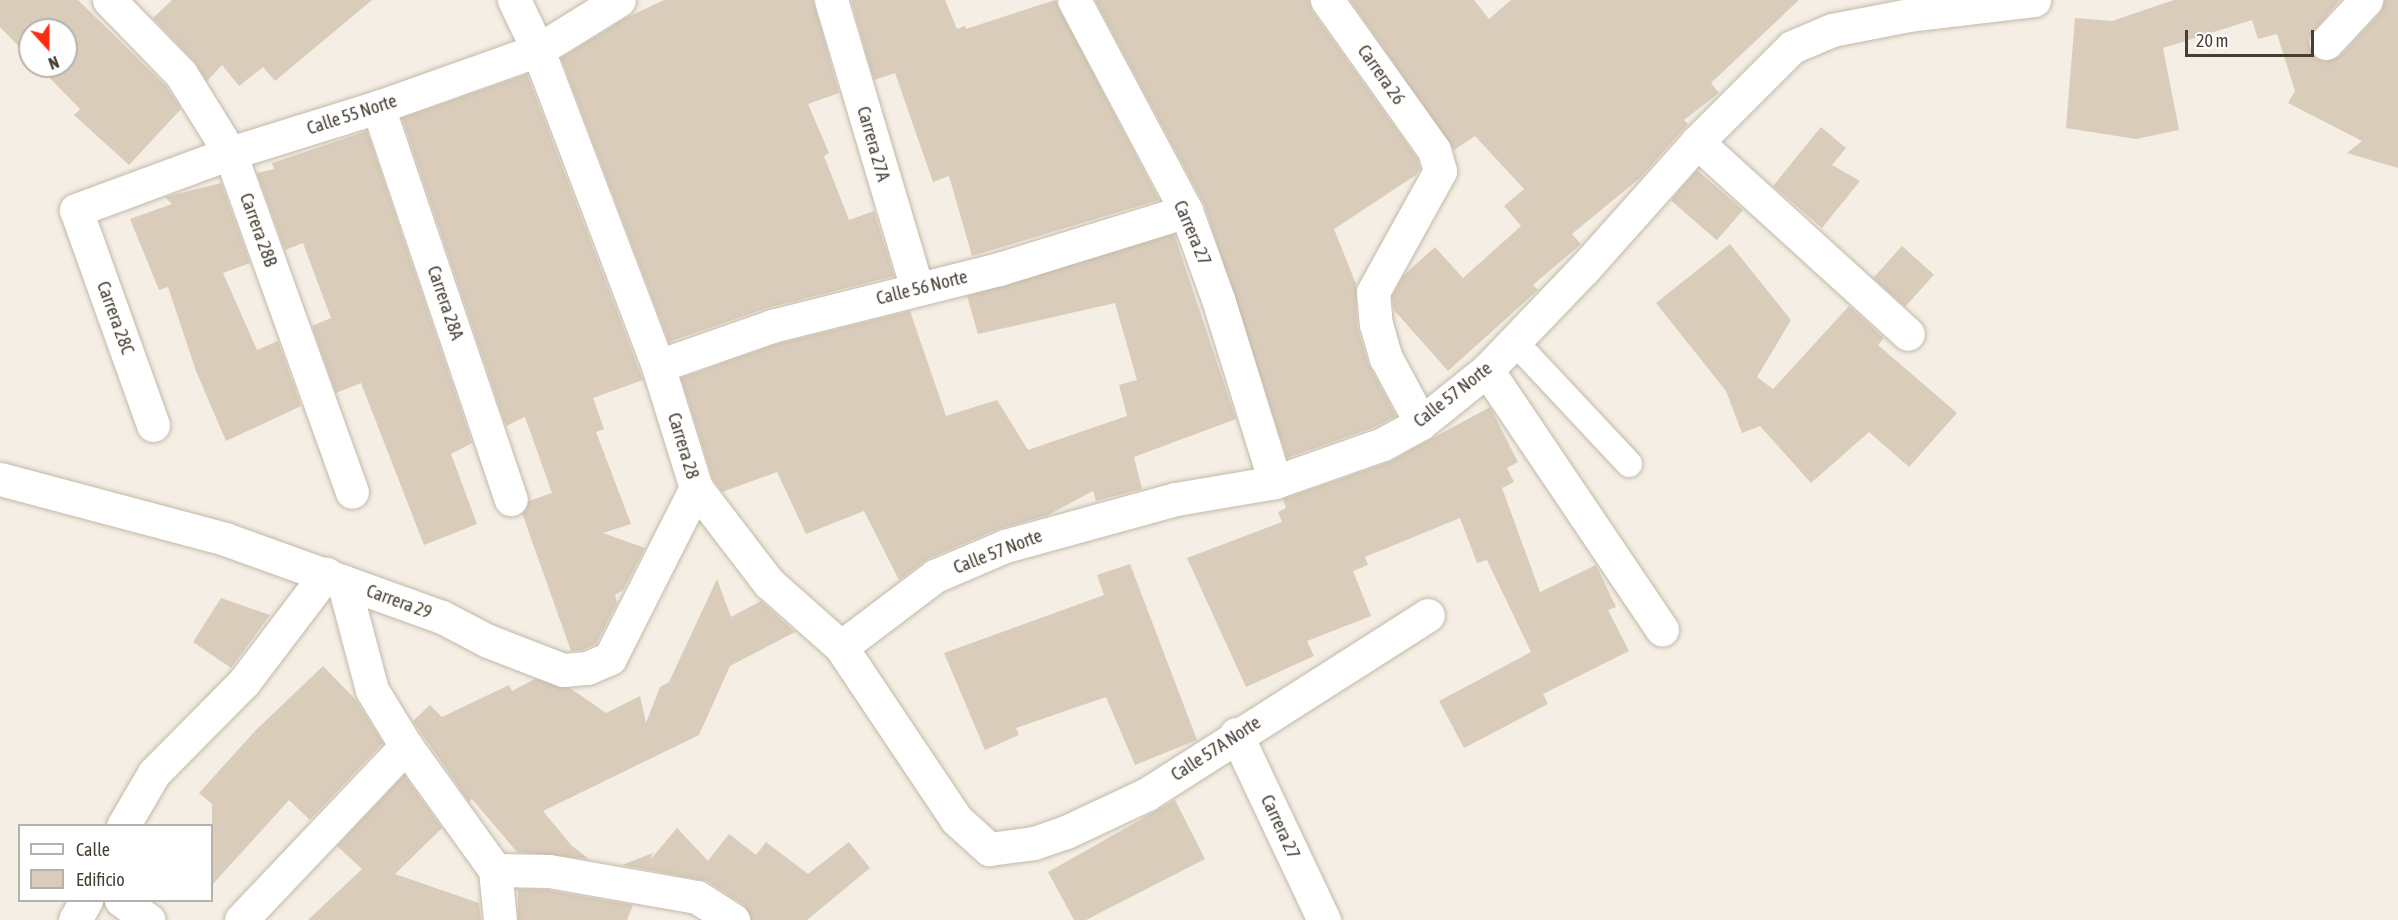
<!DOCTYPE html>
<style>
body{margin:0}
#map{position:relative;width:2398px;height:920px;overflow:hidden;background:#f4eee4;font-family:"Asap Condensed",sans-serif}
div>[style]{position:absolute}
.building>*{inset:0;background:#daccbb;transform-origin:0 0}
.roads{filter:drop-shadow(0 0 2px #c3b9a8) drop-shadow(0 0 2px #c3b9a8)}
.service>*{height:26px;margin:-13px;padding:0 13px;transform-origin:13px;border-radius:13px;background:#fff}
.pedestrian>*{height:33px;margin:-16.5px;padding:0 16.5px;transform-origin:16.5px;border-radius:16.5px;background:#fff}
.minor>*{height:33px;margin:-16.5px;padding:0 16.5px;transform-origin:16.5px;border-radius:16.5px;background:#fff}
span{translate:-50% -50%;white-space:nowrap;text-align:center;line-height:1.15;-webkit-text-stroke:6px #fff;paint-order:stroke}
.street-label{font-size:18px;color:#473e33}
.legend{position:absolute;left:18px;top:824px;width:195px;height:78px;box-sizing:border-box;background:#fff;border:2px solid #b5b2ad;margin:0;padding:8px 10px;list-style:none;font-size:18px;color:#473e33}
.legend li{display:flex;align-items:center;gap:12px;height:30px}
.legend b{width:30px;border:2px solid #b5b2ad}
.north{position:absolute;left:18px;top:18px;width:60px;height:60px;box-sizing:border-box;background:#fff;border:2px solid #b5b2ad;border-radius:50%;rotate:159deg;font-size:16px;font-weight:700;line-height:24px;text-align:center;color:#473e33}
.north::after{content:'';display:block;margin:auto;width:21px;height:27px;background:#ff2a10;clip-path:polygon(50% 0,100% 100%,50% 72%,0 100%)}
.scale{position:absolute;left:2185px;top:30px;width:129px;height:27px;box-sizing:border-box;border:3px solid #473e33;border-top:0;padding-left:8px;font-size:18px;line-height:21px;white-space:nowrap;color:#473e33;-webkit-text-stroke:4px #fff;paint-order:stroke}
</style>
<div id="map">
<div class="building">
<div style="clip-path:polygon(0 0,78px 0,166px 86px,181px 109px,129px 165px,74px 115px,80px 109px,38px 66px,66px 66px,66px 30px,30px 30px,30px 58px,0 27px)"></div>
<div style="clip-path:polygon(172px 0,372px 0,275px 81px,263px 67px,239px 86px,222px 65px,207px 81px,194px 61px,153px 18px)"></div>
<div style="clip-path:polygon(664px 0,813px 0,839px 93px,808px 104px,829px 153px,824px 156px,849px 220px,874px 211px,894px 276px,767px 308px,669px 342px,561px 58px,624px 19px)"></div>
<div style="clip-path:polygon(851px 0,945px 0,957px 29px,965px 26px,966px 29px,1055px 0,1159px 200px,972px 256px,949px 176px,933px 182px,895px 73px,874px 80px)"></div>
<div style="clip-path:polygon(1095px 0,1309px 0,1312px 11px,1417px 158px,1420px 169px,1416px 175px,1334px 229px,1356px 284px,1357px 326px,1368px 363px,1396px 416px,1375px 427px,1287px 458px,1204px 204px)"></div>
<div style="clip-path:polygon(1350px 0,1474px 0,1489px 19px,1511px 0,1799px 0,1711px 83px,1719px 93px,1684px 120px,1688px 124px,1640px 178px,1572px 234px,1581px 244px,1533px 285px,1538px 290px,1448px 371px,1394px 310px,1392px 296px,1403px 276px,1435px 247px,1463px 278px,1521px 226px,1504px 206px,1524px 189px,1475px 136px,1454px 150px)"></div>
<div style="clip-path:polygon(2174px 0,2340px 0,2308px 38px,2313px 56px,2322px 61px,2340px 56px,2380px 13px,2384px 0,2398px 0,2398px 168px,2347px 153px,2362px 141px,2288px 103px,2295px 91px,2277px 34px,2258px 39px,2252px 20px,2163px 48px,2179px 130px,2136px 139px,2066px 128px,2075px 18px,2112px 21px)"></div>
<div style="clip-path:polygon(527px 74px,643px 380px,593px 398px,604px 429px,596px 432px,631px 524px,603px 533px,645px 548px,623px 590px,615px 595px,617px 603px,596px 644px,582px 650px,571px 651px,522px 513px,529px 501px,552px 493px,525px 417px,506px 426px,402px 118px)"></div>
<div style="clip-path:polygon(1821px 127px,1846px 148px,1832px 165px,1860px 181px,1822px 228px,1773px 186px)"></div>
<div style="clip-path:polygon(367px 131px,472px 443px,451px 454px,477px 524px,424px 545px,361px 383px,336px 393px,312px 326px,331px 318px,303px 243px,285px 250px,257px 173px,274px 169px,272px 163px)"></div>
<div style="left:1697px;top:170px;width:61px;height:40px;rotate:41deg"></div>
<div style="clip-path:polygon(221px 183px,250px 263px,223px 273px,257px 350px,278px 341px,301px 406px,226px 441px,196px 371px,168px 287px,159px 290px,130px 219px,172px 204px,165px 197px)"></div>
<div style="clip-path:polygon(1174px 234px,1236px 419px,1134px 457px,1142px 489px,1096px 501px,1093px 491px,1048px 515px,998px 529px,928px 559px,899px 580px,864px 511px,806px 534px,777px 472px,722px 492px,713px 479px,681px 378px,777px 344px,910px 311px,946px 416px,997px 400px,1028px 450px,1127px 416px,1119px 385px,1137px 380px,1115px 303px,978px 334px,967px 296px)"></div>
<div style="clip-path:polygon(1730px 244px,1791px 320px,1757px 377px,1773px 389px,1849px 306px,1884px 338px,1878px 345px,1957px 413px,1909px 467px,1869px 432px,1811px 483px,1760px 426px,1742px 433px,1726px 391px,1656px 303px)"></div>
<div style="left:1902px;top:246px;width:43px;height:43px;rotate:42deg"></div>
<div style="clip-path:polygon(1490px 407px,1518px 462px,1507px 468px,1514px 482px,1502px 488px,1540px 592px,1596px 565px,1616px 607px,1608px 610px,1629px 651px,1543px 694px,1548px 704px,1464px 748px,1439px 701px,1531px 652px,1487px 560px,1477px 563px,1460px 518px,1365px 557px,1368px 565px,1353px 571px,1371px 616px,1307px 641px,1314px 656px,1246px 687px,1187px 558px,1282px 522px,1278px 512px,1286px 508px,1283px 499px,1389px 462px)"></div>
<div style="clip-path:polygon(1130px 564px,1197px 740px,1135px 765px,1106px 697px,1016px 728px,1019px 735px,985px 750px,944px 653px,1104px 595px,1097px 575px)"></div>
<div style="clip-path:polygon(717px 579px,731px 617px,761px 601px,795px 632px,730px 666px,699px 735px,543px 811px,571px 845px,589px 859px,517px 852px,472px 799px,469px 802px,413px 721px,430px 705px,442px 717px,509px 685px,512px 691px,535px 679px,570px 688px,606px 713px,640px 696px,646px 723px,660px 687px,669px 682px)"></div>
<div style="clip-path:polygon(221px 598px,270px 615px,231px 668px,193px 642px)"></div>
<div style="clip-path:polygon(323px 666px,356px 700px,383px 743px,310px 820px,289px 800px,212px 885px,212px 804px,199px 793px,255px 731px)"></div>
<div style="clip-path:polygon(404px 775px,442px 828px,395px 874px,479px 903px,481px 920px,308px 920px,362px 869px,337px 846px)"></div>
<div style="clip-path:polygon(1175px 800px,1205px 859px,1086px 920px,1074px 920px,1048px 872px)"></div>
<div style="clip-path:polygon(677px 828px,708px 861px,729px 834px,756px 855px,766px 842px,808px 874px,849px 842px,870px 868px,807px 920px,752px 920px,744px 905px,707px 881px,622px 865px,653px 853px,650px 860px)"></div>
<div style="clip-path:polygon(518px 889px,547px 890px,633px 905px,627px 920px,518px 920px)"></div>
</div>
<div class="roads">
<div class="service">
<div style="left:1515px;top:342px;width:167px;rotate:46.9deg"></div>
</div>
<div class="pedestrian">
<div style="left:1697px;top:142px;width:285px;rotate:42.3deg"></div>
<div style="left:495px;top:870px;width:50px;rotate:84.3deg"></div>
</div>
<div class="minor">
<div style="left:109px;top:0;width:103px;rotate:45.8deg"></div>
<div style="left:181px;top:74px;width:93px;rotate:58.2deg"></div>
<div style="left:230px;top:153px;width:360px;rotate:70.2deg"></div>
<div style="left:514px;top:0;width:55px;rotate:64.4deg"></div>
<div style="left:538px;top:50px;width:338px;rotate:69.2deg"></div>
<div style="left:658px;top:366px;width:128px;rotate:72.7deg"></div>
<div style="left:696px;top:488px;width:120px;rotate:52.5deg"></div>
<div style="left:769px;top:583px;width:96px;rotate:41.6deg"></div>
<div style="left:841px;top:647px;width:207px;rotate:56.2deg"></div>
<div style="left:956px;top:819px;width:45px;rotate:42.3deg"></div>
<div style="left:989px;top:849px;width:45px;rotate:-7.6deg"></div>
<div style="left:1034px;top:843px;width:34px;rotate:-19deg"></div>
<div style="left:1066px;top:832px;width:89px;rotate:-25.1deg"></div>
<div style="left:1147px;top:794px;width:333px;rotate:-32.5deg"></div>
<div style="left:831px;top:0;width:301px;rotate:73.4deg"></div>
<div style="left:1074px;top:0;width:239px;rotate:62deg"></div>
<div style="left:1186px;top:211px;width:94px;rotate:70deg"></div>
<div style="left:1218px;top:299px;width:192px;rotate:72.7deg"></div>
<div style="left:1327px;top:0;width:184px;rotate:54.5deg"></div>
<div style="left:1434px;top:150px;width:22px;rotate:74deg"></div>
<div style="left:1440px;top:171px;width:138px;rotate:119deg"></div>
<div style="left:1373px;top:292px;width:32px;rotate:85deg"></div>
<div style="left:1376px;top:324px;width:35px;rotate:74deg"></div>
<div style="left:1386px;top:358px;width:74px;rotate:61.7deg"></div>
<div style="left:2326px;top:43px;width:59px;rotate:-47.1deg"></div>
<div style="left:378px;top:107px;width:414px;rotate:71.3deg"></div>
<div style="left:658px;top:366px;width:121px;rotate:-19.3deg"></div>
<div style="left:772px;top:326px;width:234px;rotate:-14.1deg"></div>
<div style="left:999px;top:269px;width:196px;rotate:-17.2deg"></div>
<div style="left:1487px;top:370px;width:313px;rotate:56deg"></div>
<div style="left:153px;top:425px;width:228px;rotate:-109.7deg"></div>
<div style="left:76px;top:210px;width:164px;rotate:-20.3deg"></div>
<div style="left:230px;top:153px;width:155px;rotate:-17.3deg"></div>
<div style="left:378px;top:107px;width:170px;rotate:-19.6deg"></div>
<div style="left:538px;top:50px;width:95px;rotate:-31.7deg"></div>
<div style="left:0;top:479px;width:233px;rotate:14.9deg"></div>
<div style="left:225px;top:539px;width:231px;rotate:19.8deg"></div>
<div style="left:442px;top:617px;width:52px;rotate:27.6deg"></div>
<div style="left:488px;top:641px;width:80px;rotate:21.1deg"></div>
<div style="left:563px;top:670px;width:24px;rotate:-5deg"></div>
<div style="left:587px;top:668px;width:25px;rotate:-23deg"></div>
<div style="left:610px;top:658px;width:191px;rotate:-63.2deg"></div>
<div style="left:343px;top:581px;width:113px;rotate:75.1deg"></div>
<div style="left:372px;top:690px;width:66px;rotate:58.7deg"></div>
<div style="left:406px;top:746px;width:153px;rotate:54.3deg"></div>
<div style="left:495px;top:870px;width:54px;rotate:1.1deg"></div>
<div style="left:549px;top:871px;width:150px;rotate:10deg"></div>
<div style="left:697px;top:897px;width:43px;rotate:32.6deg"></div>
<div style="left:841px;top:647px;width:118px;rotate:-37.1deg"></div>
<div style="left:935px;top:576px;width:76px;rotate:-23.2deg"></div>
<div style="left:1005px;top:546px;width:177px;rotate:-15.4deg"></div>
<div style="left:1176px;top:499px;width:100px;rotate:-9.7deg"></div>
<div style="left:1275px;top:482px;width:114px;rotate:-19.4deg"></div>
<div style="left:1383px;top:444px;width:43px;rotate:-28.9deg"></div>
<div style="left:1421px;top:423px;width:85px;rotate:-38.8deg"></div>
<div style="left:1487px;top:370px;width:140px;rotate:-46.2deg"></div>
<div style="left:1584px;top:269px;width:170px;rotate:-48.3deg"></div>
<div style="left:1697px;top:142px;width:134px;rotate:-45deg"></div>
<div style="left:1792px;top:47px;width:43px;rotate:-23deg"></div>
<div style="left:1832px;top:30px;width:78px;rotate:-11deg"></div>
<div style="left:1909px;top:15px;width:126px;rotate:-6.8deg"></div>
<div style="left:1236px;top:734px;width:206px;rotate:64.7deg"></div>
<div style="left:123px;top:826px;width:61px;rotate:-59.7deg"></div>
<div style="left:154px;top:773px;width:128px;rotate:-45.3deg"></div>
<div style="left:244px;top:682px;width:136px;rotate:-52.8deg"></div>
<div style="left:121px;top:900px;width:34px;rotate:36deg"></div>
<div style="left:75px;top:920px;width:23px;rotate:-61deg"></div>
<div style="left:241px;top:920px;width:240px;rotate:-46.5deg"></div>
</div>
</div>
<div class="street-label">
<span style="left:1381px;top:75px;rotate:55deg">Carrera 26</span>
<span style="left:352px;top:115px;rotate:-18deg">Calle 55 Norte</span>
<span style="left:873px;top:144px;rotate:74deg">Carrera 27A</span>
<span style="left:258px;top:230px;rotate:70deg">Carrera 28B</span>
<span style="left:1192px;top:233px;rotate:67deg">Carrera 27</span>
<span style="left:922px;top:288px;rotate:-14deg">Calle 56 Norte</span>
<span style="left:445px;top:303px;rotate:71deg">Carrera 28A</span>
<span style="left:115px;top:318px;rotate:70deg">Carrera 28C</span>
<span style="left:1453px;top:395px;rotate:-38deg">Calle 57 Norte</span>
<span style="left:683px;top:446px;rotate:73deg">Carrera 28</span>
<span style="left:998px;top:552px;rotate:-21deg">Calle 57 Norte</span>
<span style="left:399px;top:602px;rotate:20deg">Carrera 29</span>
<span style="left:1216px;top:749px;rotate:-33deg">Calle 57A Norte</span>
<span style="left:1280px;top:827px;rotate:65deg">Carrera 27</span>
</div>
<ul class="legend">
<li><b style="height:8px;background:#fff"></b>Calle</li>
<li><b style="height:16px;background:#daccbb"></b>Edificio</li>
</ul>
<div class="north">N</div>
<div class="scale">20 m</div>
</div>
